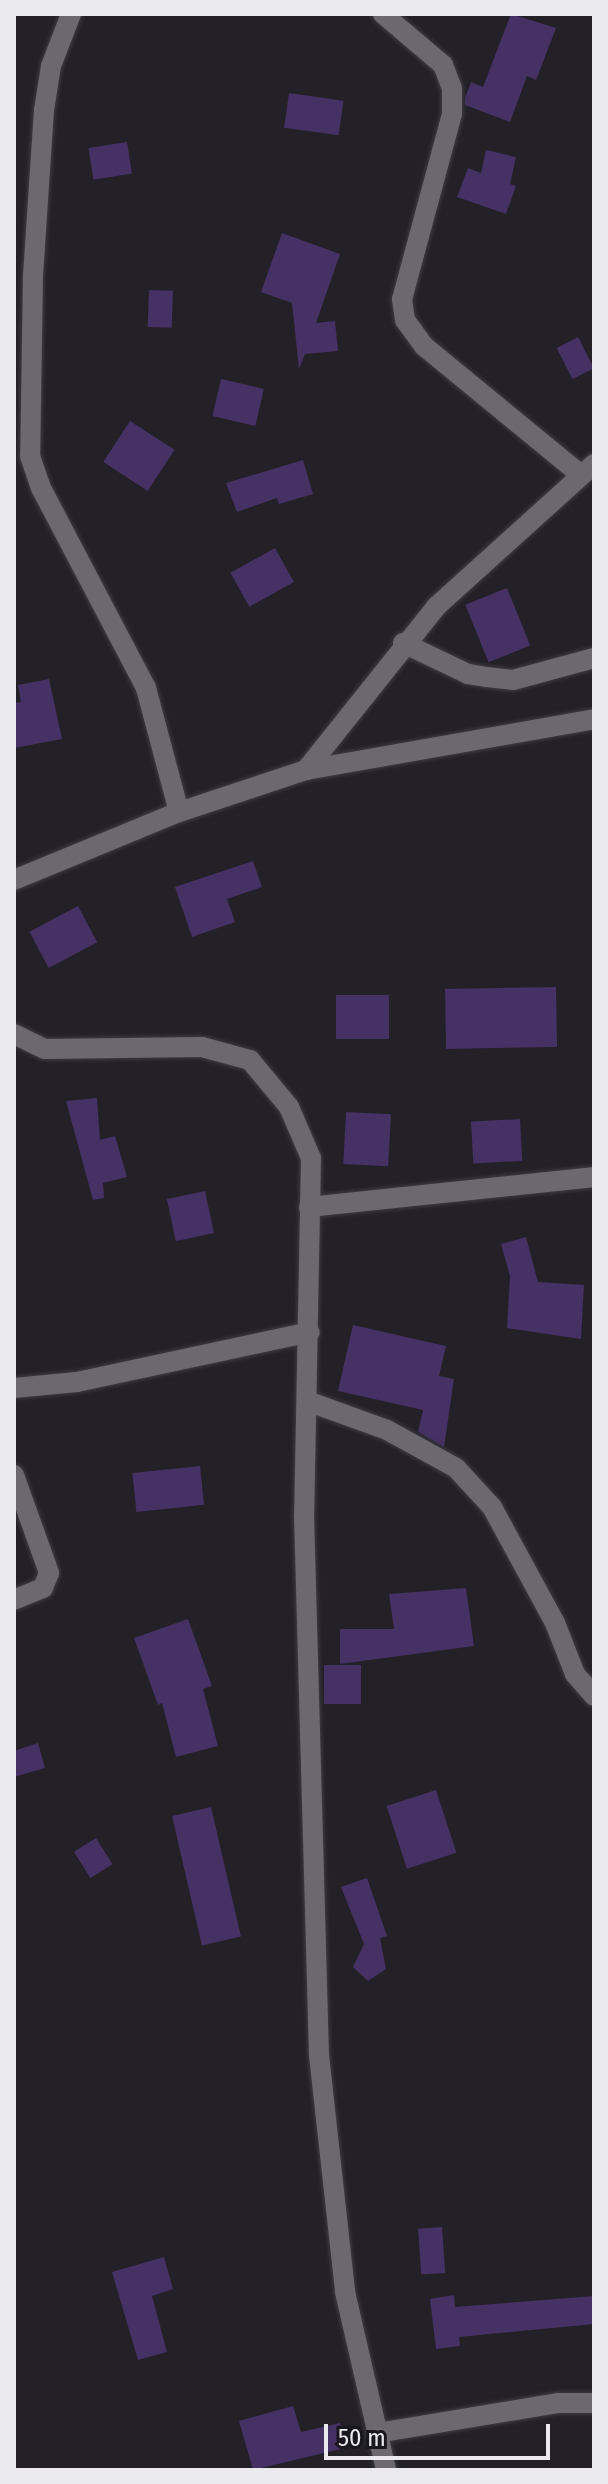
<!DOCTYPE html>
<style>
body{margin:0}
#map{position:relative;width:608px;height:2484px;overflow:hidden;background:#232028;font-family:"Fira Sans Condensed",sans-serif}
div>[style]{position:absolute}
.building>*{inset:0;background:#453163;transform-origin:0 0}
.roads{filter:drop-shadow(0 0 2px #3d3b42) drop-shadow(0 0 2px #3d3b42)}
.minor>*{height:20px;margin:-10px;padding:0 10px;transform-origin:10px;border-radius:10px;background:#6b6871}
span{translate:-50% -50%;white-space:nowrap;text-align:center;line-height:1.15;-webkit-text-stroke:6px #19171e;paint-order:stroke}
.frame{position:absolute;inset:0;border:16px solid #eae9ee;pointer-events:none}
.scale{position:absolute;left:324px;top:2424px;width:226px;height:36px;box-sizing:border-box;border:4px solid #eae9ee;border-top:0;padding-left:10px;font-size:24px;line-height:28px;white-space:nowrap;color:#eae9ee;-webkit-text-stroke:6px #19171e;paint-order:stroke}
</style>
<div id="map">
<div class="building">
<div style="clip-path:polygon(511px 14px,556px 28px,536px 80px,527px 76px,510px 122px,465px 105px,465px 98px,471px 82px,483px 87px)"></div>
<div style="left:289px;top:93px;width:55px;height:35px;rotate:8deg"></div>
<div style="left:127px;top:142px;width:32px;height:39px;rotate:81deg"></div>
<div style="clip-path:polygon(486px 150px,516px 157px,510px 184px,516px 186px,506px 214px,457px 197px,468px 168px,481px 173px)"></div>
<div style="clip-path:polygon(282px 233px,340px 254px,316px 323px,335px 321px,338px 351px,305px 354px,299px 369px,292px 303px,261px 292px)"></div>
<div style="left:149px;top:290px;width:24px;height:37px;rotate:2deg"></div>
<div style="left:578px;top:337px;width:35px;height:24px;rotate:63deg"></div>
<div style="left:221px;top:379px;width:44px;height:38px;rotate:13deg"></div>
<div style="left:130px;top:421px;width:53px;height:49px;rotate:33deg"></div>
<div style="clip-path:polygon(303px 460px,313px 494px,279px 504px,277px 498px,237px 512px,226px 483px)"></div>
<div style="left:275px;top:548px;width:39px;height:51px;rotate:61deg"></div>
<div style="left:507px;top:588px;width:62px;height:45px;rotate:68deg"></div>
<div style="clip-path:polygon(49px 679px,62px 739px,14px 748px,14px 703px,21px 702px,18px 685px)"></div>
<div style="clip-path:polygon(253px 861px,262px 887px,227px 899px,235px 922px,192px 937px,175px 887px)"></div>
<div style="left:78px;top:906px;width:41px;height:55px;rotate:62deg"></div>
<div style="left:556px;top:987px;width:60px;height:111px;rotate:89deg"></div>
<div style="left:389px;top:995px;width:44px;height:53px;rotate:90deg"></div>
<div style="clip-path:polygon(97px 1098px,100px 1140px,115px 1136px,127px 1177px,103px 1183px,104px 1198px,93px 1200px,66px 1101px)"></div>
<div style="left:346px;top:1112px;width:45px;height:52px;rotate:3deg"></div>
<div style="left:520px;top:1119px;width:42px;height:49px;rotate:87deg"></div>
<div style="left:205px;top:1191px;width:43px;height:39px;rotate:78deg"></div>
<div style="clip-path:polygon(526px 1237px,538px 1282px,584px 1285px,581px 1339px,507px 1328px,510px 1276px,501px 1244px)"></div>
<div style="clip-path:polygon(353px 1325px,446px 1346px,439px 1376px,454px 1379px,444px 1447px,418px 1432px,423px 1410px,338px 1391px)"></div>
<div style="left:200px;top:1466px;width:39px;height:68px;rotate:84deg"></div>
<div style="clip-path:polygon(466px 1588px,474px 1646px,340px 1664px,340px 1629px,394px 1629px,389px 1594px)"></div>
<div style="clip-path:polygon(188px 1619px,212px 1686px,203px 1689px,218px 1746px,176px 1757px,162px 1703px,158px 1705px,134px 1638px)"></div>
<div style="left:324px;top:1665px;width:37px;height:39px"></div>
<div style="clip-path:polygon(38px 1743px,45px 1768px,14px 1777px,14px 1751px)"></div>
<div style="left:436px;top:1790px;width:66px;height:52px;rotate:72deg"></div>
<div style="left:211px;top:1807px;width:133px;height:40px;rotate:77deg"></div>
<div style="left:96px;top:1838px;width:31px;height:26px;rotate:58deg"></div>
<div style="clip-path:polygon(367px 1878px,387px 1936px,380px 1938px,386px 1969px,368px 1981px,353px 1967px,364px 1944px,341px 1887px)"></div>
<div style="left:442px;top:2227px;width:46px;height:24px;rotate:86deg"></div>
<div style="clip-path:polygon(164px 2257px,173px 2289px,152px 2296px,167px 2352px,138px 2360px,112px 2272px)"></div>
<div style="clip-path:polygon(454px 2295px,455px 2307px,594px 2296px,594px 2324px,459px 2337px,460px 2346px,436px 2349px,430px 2299px)"></div>
<div style="clip-path:polygon(293px 2406px,301px 2432px,340px 2423px,345px 2448px,253px 2470px,239px 2421px)"></div>
</div>
<div class="roads">
<div class="minor">
<div style="left:71px;top:14px;width:56px;rotate:111deg"></div>
<div style="left:51px;top:66px;width:45px;rotate:99deg"></div>
<div style="left:44px;top:110px;width:165px;rotate:93.8deg"></div>
<div style="left:33px;top:275px;width:181px;rotate:90.9deg"></div>
<div style="left:30px;top:456px;width:34px;rotate:71deg"></div>
<div style="left:41px;top:488px;width:226px;rotate:62.3deg"></div>
<div style="left:146px;top:688px;width:128px;rotate:75.1deg"></div>
<div style="left:383px;top:14px;width:79px;rotate:40.4deg"></div>
<div style="left:443px;top:65px;width:25px;rotate:69deg"></div>
<div style="left:452px;top:88px;width:26px;rotate:90deg"></div>
<div style="left:452px;top:114px;width:192px;rotate:105.1deg"></div>
<div style="left:402px;top:299px;width:21px;rotate:82deg"></div>
<div style="left:405px;top:320px;width:32px;rotate:54deg"></div>
<div style="left:424px;top:346px;width:203px;rotate:39.4deg"></div>
<div style="left:403px;top:643px;width:72px;rotate:25.5deg"></div>
<div style="left:468px;top:674px;width:18px;rotate:9deg"></div>
<div style="left:486px;top:677px;width:27px;rotate:6deg"></div>
<div style="left:513px;top:680px;width:84px;rotate:-15.2deg"></div>
<div style="left:306px;top:770px;width:292px;rotate:-10deg"></div>
<div style="left:14px;top:880px;width:178px;rotate:-22.4deg"></div>
<div style="left:179px;top:812px;width:134px;rotate:-18.3deg"></div>
<div style="left:306px;top:770px;width:210px;rotate:-51.4deg"></div>
<div style="left:437px;top:606px;width:212px;rotate:-42.1deg"></div>
<div style="left:14px;top:1034px;width:34px;rotate:26deg"></div>
<div style="left:45px;top:1049px;width:157px;rotate:-0.7deg"></div>
<div style="left:202px;top:1047px;width:50px;rotate:15.2deg"></div>
<div style="left:250px;top:1060px;width:61px;rotate:50.3deg"></div>
<div style="left:289px;top:1107px;width:56px;rotate:66.7deg"></div>
<div style="left:311px;top:1158px;width:357px;rotate:91.1deg"></div>
<div style="left:304px;top:1515px;width:540px;rotate:88.41deg"></div>
<div style="left:319px;top:2055px;width:238px;rotate:83.7deg"></div>
<div style="left:345px;top:2292px;width:183px;rotate:77deg"></div>
<div style="left:309px;top:1207px;width:287px;rotate:-6deg"></div>
<div style="left:14px;top:1388px;width:63px;rotate:-5.4deg"></div>
<div style="left:77px;top:1382px;width:238px;rotate:-12.1deg"></div>
<div style="left:307px;top:1401px;width:85px;rotate:19.9deg"></div>
<div style="left:387px;top:1430px;width:79px;rotate:28.8deg"></div>
<div style="left:456px;top:1468px;width:53px;rotate:47.3deg"></div>
<div style="left:492px;top:1507px;width:132px;rotate:61.5deg"></div>
<div style="left:555px;top:1623px;width:55px;rotate:68.6deg"></div>
<div style="left:575px;top:1674px;width:29px;rotate:49deg"></div>
<div style="left:14px;top:1475px;width:104px;rotate:70.3deg"></div>
<div style="left:49px;top:1573px;width:16px;rotate:112deg"></div>
<div style="left:43px;top:1588px;width:31px;rotate:158deg"></div>
<div style="left:377px;top:2433px;width:183px;rotate:-9.4deg"></div>
<div style="left:558px;top:2403px;width:36px"></div>
</div>
</div>
<div class="frame"></div>
<div class="scale">50 m</div>
</div>
